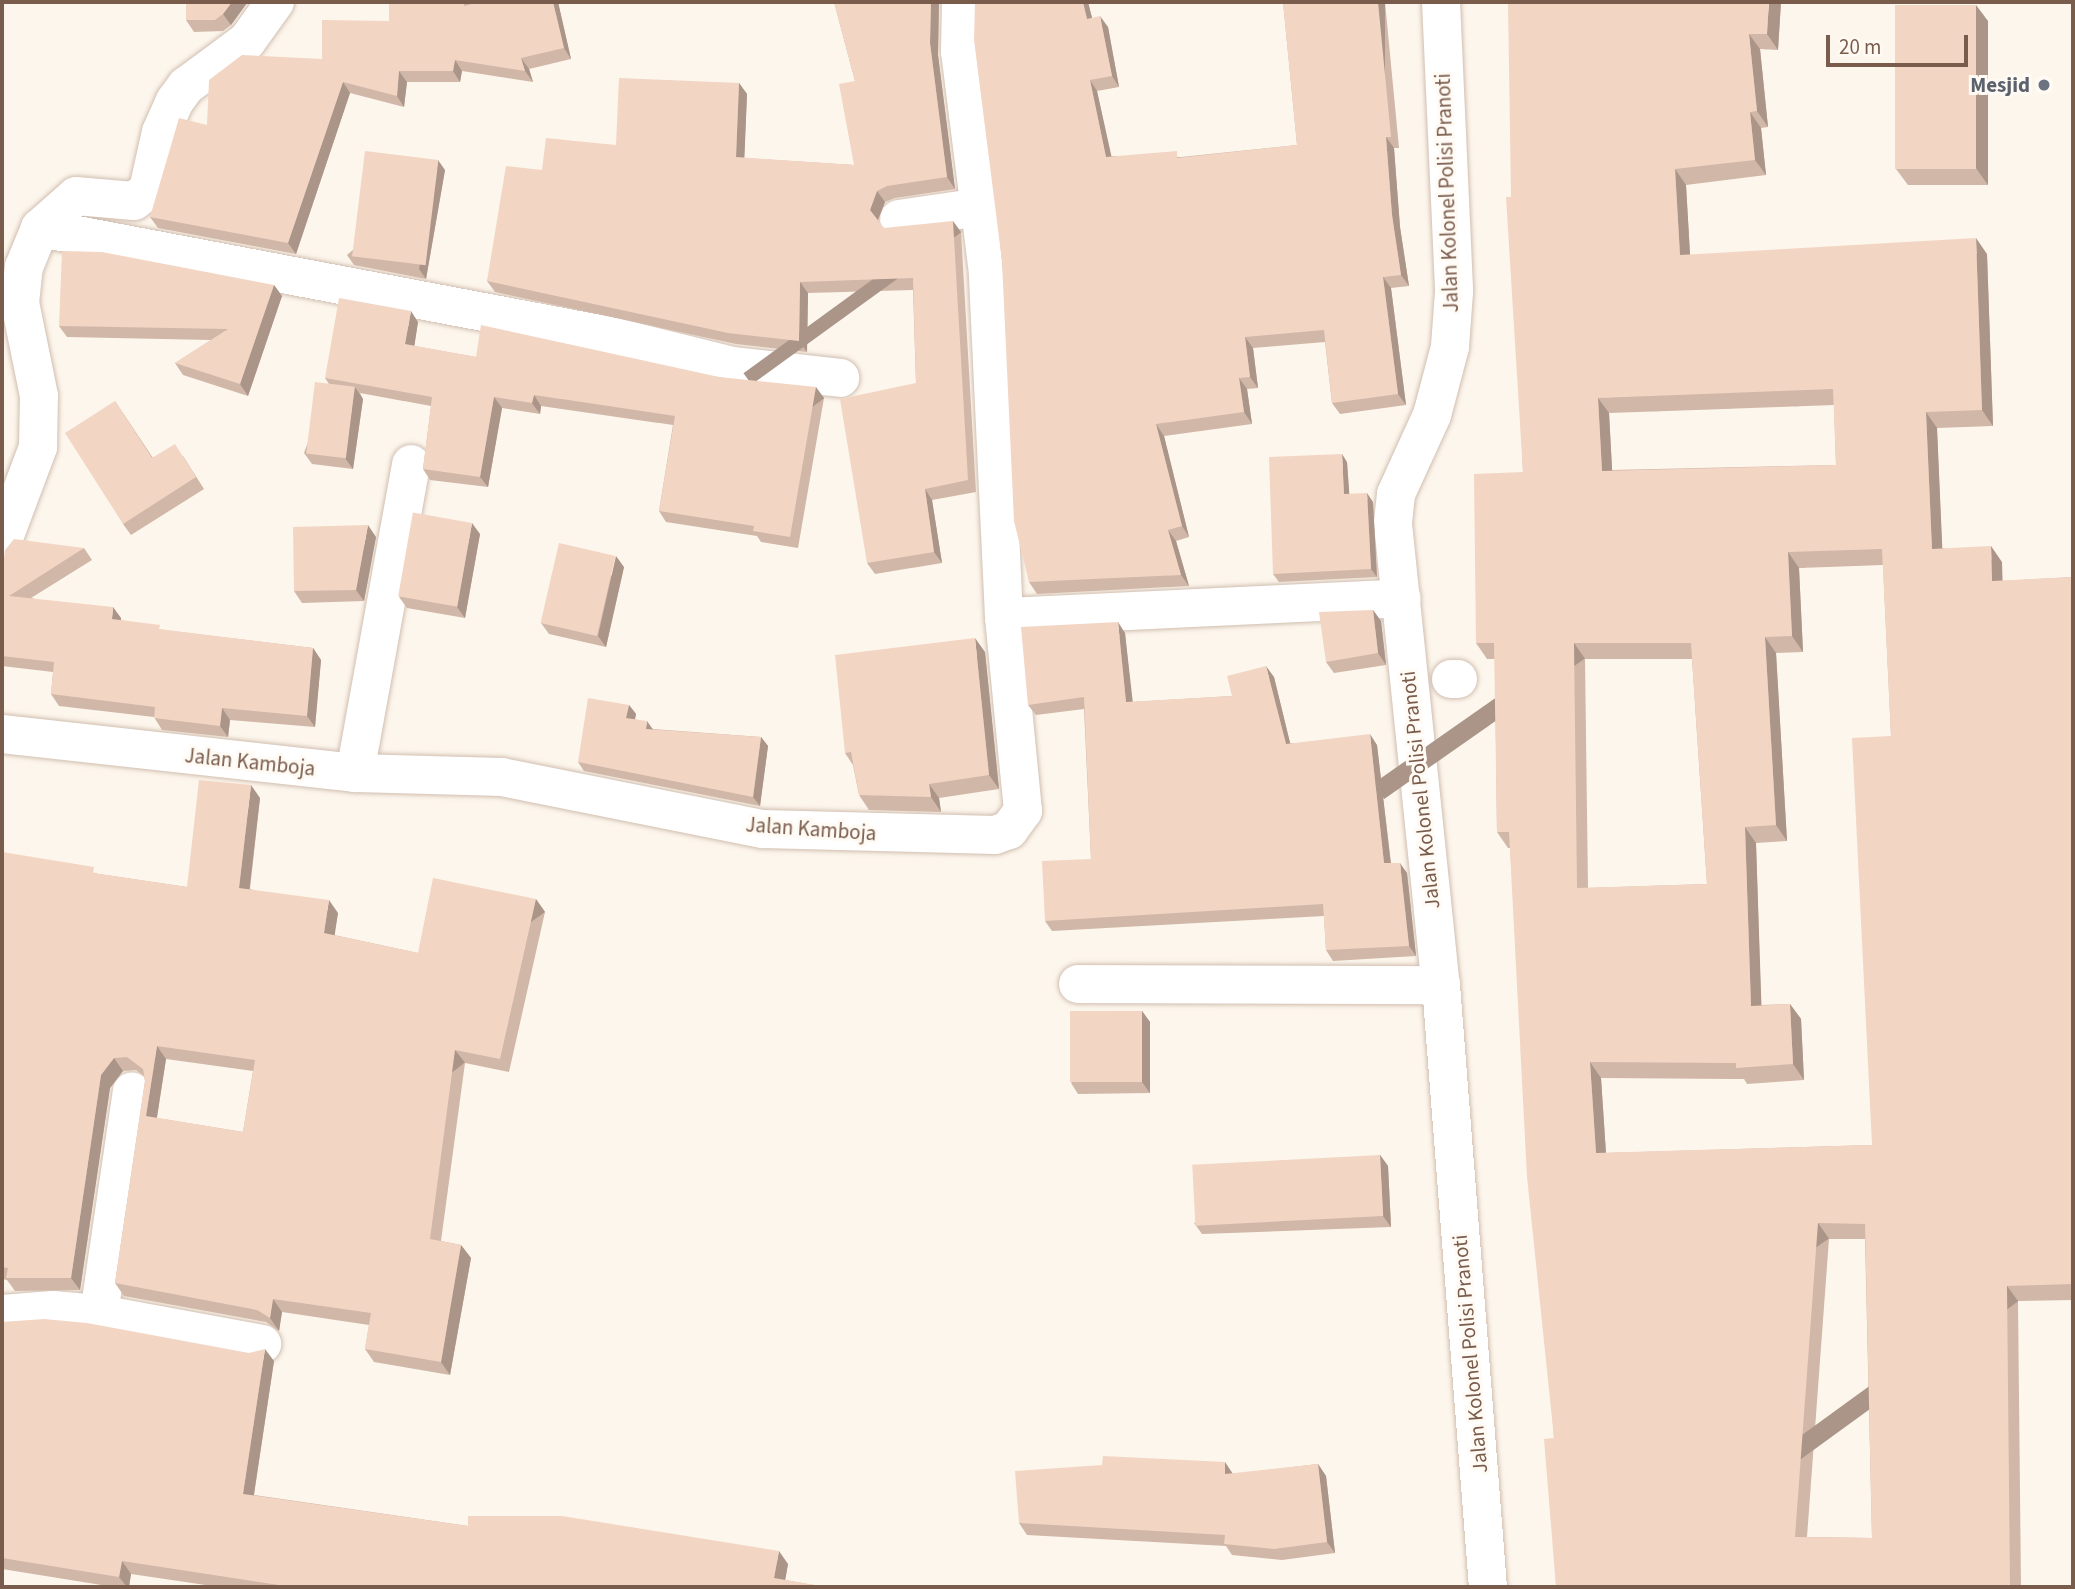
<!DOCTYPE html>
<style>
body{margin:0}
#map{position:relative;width:2075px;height:1589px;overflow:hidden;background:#fdf6ec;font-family:"Source Sans 3",sans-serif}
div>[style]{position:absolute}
.roads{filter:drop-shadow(0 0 2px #d1beb0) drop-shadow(0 0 2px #d1beb0)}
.minor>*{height:38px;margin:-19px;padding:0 19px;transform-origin:19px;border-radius:19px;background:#fff}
.wall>*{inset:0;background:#d1b7a8}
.shaded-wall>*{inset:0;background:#aa9588;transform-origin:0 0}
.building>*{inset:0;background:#f3d5c3;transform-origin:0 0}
.dots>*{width:19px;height:19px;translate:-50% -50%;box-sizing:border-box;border:4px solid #fffaf3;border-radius:50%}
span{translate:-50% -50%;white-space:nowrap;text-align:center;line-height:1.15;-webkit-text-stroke:6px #fffaf3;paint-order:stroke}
.worship-label{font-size:21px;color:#5b616d;font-weight:700}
.right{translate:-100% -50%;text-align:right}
.street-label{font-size:21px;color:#7a5c4d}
.frame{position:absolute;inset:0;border:4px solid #7a5c4d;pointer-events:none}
.scale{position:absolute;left:1826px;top:35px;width:142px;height:32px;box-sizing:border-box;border:4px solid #7a5c4d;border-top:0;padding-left:9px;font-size:21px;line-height:24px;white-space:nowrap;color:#7a5c4d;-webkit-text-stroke:5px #fffaf3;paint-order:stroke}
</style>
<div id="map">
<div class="roads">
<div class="minor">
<div style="left:1441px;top:2px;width:290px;rotate:87.4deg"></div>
<div style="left:1454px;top:292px;width:55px;rotate:94.2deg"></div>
<div style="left:1450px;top:347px;width:70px;rotate:104.8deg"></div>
<div style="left:1432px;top:415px;width:87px;rotate:114.5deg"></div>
<div style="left:1396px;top:494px;width:30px;rotate:96deg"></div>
<div style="left:1393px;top:524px;width:463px;rotate:84.1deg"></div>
<div style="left:1441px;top:985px;width:604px;rotate:85.54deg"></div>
<div style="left:899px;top:219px;width:82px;rotate:-8.4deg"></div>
<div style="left:40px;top:228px;width:585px;rotate:10.73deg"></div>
<div style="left:615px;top:337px;width:121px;rotate:13.9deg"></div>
<div style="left:732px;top:366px;width:109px;rotate:6.3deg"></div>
<div style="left:2px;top:543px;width:103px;rotate:-69.4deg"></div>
<div style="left:38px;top:447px;width:51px;rotate:-88.9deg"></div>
<div style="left:39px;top:396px;width:95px;rotate:-101.5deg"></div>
<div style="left:20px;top:303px;width:36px;rotate:-84deg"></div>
<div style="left:24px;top:267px;width:42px;rotate:-67.7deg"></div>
<div style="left:40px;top:228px;width:48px;rotate:-41.6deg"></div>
<div style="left:76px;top:196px;width:58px;rotate:4.9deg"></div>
<div style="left:134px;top:201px;width:18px;rotate:-38deg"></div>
<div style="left:148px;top:190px;width:59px;rotate:-77.4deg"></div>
<div style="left:161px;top:132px;width:34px;rotate:-66deg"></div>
<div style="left:175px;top:101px;width:19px;rotate:-54deg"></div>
<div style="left:186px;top:86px;width:76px;rotate:-36.4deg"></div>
<div style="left:247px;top:41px;width:48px;rotate:-54.3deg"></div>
<div style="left:1004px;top:617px;width:398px;rotate:-2.7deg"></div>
<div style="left:1451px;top:679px;width:7px"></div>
<div style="left:2px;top:734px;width:355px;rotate:6.3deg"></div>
<div style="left:355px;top:773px;width:147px;rotate:1.6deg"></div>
<div style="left:502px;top:777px;width:266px;rotate:11.3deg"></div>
<div style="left:763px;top:829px;width:232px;rotate:1.5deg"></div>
<div style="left:995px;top:835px;width:15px;rotate:-20deg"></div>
<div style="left:1009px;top:830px;width:24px;rotate:-54deg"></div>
<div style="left:1023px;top:811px;width:195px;rotate:-95.6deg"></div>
<div style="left:1004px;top:617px;width:344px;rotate:-92.7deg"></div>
<div style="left:988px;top:273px;width:223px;rotate:-97.2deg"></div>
<div style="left:960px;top:52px;width:50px;rotate:-88.9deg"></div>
<div style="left:355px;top:773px;width:314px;rotate:-79.7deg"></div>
<div style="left:1078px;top:984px;width:363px;rotate:0.2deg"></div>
<div style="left:2px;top:1314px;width:51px;rotate:-4.5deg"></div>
<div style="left:53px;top:1310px;width:46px;rotate:5deg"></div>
<div style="left:99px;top:1314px;width:166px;rotate:10.4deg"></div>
<div style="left:99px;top:1314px;width:225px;rotate:-81.6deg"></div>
</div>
</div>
<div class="wall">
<div style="clip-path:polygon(186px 2px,247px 2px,247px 3px,231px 25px,223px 31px,194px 32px,186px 20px)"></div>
<div style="clip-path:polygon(389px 2px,470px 2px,472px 4px,558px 2px,571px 59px,529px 69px,533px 82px,462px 71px,460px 82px,407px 82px,404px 107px,350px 93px,296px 254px,158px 228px,150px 217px,207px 125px,389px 21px)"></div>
<div style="clip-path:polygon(834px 2px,939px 2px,938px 55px,955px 189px,895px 198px,885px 202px,878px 221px,884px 228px,961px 232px,976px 492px,932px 500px,942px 563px,875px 574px,867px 563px,916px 383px,913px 290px,808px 293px,807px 352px,736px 344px,495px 292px,487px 281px,542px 170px,616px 145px,739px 83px,747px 94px,744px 158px,854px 165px,855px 81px)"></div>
<div style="clip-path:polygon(975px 2px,1088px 2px,1092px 18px,1108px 27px,1119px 87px,1097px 91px,1111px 156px,1181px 157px,1297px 145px,1283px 2px,1385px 2px,1399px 148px,1394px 148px,1400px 227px,1409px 286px,1391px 288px,1406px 405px,1340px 414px,1332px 403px,1325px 342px,1253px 348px,1258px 388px,1247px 389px,1252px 424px,1164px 436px,1189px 537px,1176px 541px,1189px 586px,1037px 594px,1029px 582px,1002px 261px)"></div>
<div style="clip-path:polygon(evenodd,1781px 2px,1778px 50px,1760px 49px,1768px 127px,1761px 128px,1766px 175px,1686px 185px,1690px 255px,1987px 254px,1993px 426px,1937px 428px,1942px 548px,2002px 562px,2002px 581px,2073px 577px,2073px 1300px,2018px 1301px,2021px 1587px,1556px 1587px,1554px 1438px,1510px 848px,1508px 848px,1497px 832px,1495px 659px,1487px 659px,1476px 643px,1523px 472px,1511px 197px,1781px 2px,1834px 405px,1836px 465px,1612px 470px,1609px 413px,1834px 405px,1781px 2px,1883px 565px,1891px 736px,1872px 1145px,1606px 1153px,1601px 1078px,1744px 1079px,1747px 1084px,1804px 1080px,1801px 1019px,1790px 1004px,1761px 1005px,1756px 843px,1787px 841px,1776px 653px,1803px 652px,1799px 568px,1883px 565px,1781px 2px,1585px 659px,1692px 659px,1707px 884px,1588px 888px,1585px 659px,1781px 2px,1829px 1239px,1865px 1239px,1872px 1538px,1807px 1537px,1829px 1239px)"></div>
<div style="clip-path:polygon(1988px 21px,1988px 185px,1908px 185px,1896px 169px)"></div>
<div style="clip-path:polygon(445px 170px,426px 279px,354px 265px,347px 255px)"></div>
<div style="clip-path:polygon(274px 285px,282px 296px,248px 396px,183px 375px,175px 363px,211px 340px,67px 337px,59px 326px)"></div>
<div style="clip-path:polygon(418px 322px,414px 346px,476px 357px,719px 377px,824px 398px,798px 548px,761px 542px,757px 536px,666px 522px,659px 511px,673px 425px,541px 406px,540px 414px,502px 408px,488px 487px,430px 480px,423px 469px,431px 406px,360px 393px,363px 399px,353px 469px,312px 464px,304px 453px,329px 384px,325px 378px)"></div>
<div style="clip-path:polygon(115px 401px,153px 458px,183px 456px,204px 489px,131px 535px,123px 524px)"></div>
<div style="clip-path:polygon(1347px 462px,1349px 494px,1373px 502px,1377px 577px,1279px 582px,1273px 574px)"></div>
<div style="clip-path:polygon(480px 534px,465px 618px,407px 608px,399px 597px)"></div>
<div style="clip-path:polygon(376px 537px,364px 601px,302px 603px,294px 591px)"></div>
<div style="clip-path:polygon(84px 548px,92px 560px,31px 598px,121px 618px,121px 620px,163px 630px,313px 648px,321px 660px,315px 727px,230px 720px,228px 737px,162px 730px,154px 717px,59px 706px,51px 694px,53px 672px,2px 666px,2px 575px)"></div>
<div style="clip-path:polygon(624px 567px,606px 647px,549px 634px,541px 623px)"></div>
<div style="clip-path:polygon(1373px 610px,1381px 621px,1386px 665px,1334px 673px,1326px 662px)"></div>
<div style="clip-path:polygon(1125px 633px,1132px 702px,1232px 696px,1274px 677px,1290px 743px,1377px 745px,1391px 863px,1407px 873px,1416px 956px,1333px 961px,1326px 950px,1324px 916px,1052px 931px,1045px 921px,1091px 859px,1084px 709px,1036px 715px,1028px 705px)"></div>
<div style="clip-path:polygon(985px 652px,999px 789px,939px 798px,941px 812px,869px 810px,859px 795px,853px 765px,845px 753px)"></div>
<div style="clip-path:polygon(629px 705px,636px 714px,635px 719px,653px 729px,761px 737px,768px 746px,760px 806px,584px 771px,578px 762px)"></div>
<div style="clip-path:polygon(evenodd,260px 798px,250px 889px,338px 913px,334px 935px,418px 953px,545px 912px,509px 1072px,465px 1063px,441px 1241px,461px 1245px,471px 1258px,450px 1375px,374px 1362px,365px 1349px,369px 1325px,282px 1312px,279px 1331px,266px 1322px,124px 1296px,115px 1283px,145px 1081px,144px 1076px,136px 1070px,123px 1071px,110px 1088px,80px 1290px,15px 1291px,7px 1280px,2px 1279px,2px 852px,99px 874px,187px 887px,260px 798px,166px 1059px,253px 1071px,243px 1132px,157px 1118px,166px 1059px)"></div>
<div style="clip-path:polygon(1142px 1011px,1150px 1022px,1150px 1093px,1078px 1094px,1071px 1083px)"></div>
<div style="clip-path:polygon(1380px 1155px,1388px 1166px,1391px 1227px,1202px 1234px,1194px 1223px)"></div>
<div style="clip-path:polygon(2px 1322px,274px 1361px,254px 1495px,468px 1526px,788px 1564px,785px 1580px,825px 1587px,219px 1587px,131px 1574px,129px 1587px,114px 1587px,2px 1569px)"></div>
<div style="clip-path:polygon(1318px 1464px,1326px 1476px,1335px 1553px,1282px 1560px,1232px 1555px,1226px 1546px,1027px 1535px,1019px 1523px,1233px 1474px)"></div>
</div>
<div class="shaded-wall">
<div style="clip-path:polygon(232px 2px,247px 2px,247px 3px,231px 25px,223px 14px)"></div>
<div style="clip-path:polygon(553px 2px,558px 2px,571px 59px,564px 48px)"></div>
<div style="clip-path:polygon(931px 2px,939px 2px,938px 55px,955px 189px,947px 177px,930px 43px)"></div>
<div style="clip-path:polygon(1083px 2px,1088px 2px,1095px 30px,1087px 19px)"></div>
<div style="left:1378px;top:2px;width:7px;height:136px"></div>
<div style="clip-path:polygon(1769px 2px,1781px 2px,1778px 50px,1767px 34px)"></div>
<div style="clip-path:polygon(1976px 5px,1988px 21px,1988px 185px,1976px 168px)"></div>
<div style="clip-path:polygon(1100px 16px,1108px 27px,1119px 87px,1112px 76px)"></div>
<div style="clip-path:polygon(1749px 34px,1760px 49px,1768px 127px,1757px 111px)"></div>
<div style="clip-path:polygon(521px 58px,529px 69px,533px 82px,525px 71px)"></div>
<div style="clip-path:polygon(455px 60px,462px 71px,460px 82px,453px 71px)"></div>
<div style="clip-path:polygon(399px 71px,407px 82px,404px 107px,397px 96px)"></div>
<div style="clip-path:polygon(1090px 80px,1097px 91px,1114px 168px,1106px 157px)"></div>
<div style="clip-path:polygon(343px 82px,350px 93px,296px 254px,288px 243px)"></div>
<div style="clip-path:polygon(739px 83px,747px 94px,744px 168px,736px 157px)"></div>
<div style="clip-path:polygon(1750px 112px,1761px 128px,1766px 175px,1755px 160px)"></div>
<div style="clip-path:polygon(1386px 137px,1394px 148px,1400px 227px,1409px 286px,1401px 275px,1392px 215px)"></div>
<div style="clip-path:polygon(438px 160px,445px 170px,426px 279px,419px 269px)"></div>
<div style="clip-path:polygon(1675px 169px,1686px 185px,1691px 271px,1680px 255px)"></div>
<div style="clip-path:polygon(877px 191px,885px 202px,877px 222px,870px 210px)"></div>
<div style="left:953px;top:221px;width:14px;height:259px;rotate:54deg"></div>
<div style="clip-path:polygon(1976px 238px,1987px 254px,1993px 426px,1982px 410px)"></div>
<div style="clip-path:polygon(1383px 277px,1391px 288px,1406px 405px,1398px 394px)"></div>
<div style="clip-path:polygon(800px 282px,808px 293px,807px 352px,799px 341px)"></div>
<div style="clip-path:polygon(274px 285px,282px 296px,248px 396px,240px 384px)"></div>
<div style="clip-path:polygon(411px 311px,418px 322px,413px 355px,405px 344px)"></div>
<div style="clip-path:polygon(1245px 337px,1253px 348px,1258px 388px,1250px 377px)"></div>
<div style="clip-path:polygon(1239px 378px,1247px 389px,1252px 424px,1244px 412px)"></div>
<div style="clip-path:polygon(355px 387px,363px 399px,353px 469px,345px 458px)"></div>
<div style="left:816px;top:387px;width:14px;height:152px;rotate:54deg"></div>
<div style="clip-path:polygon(534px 395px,541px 406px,540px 414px,532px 403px)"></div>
<div style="clip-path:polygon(494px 397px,502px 408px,488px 487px,480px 477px)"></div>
<div style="clip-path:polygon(1598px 398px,1609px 413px,1613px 486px,1602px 471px)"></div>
<div style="clip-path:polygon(1926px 412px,1937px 428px,1943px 564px,1932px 549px)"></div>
<div style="clip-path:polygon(1156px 424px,1164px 436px,1189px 537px,1182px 526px)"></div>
<div style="clip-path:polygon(1342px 454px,1347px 462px,1350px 503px,1344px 494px)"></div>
<div style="clip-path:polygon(925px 489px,932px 500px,942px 563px,934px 552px)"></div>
<div style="clip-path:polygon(1367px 493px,1373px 502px,1377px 577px,1371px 569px)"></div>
<div style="clip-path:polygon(472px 523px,480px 534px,465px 618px,457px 607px)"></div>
<div style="clip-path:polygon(368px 525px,376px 537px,364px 601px,356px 590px)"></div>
<div style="clip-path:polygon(1168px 530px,1176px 541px,1189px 586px,1181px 575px)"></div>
<div style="clip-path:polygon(1991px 546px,2002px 562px,2003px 597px,1992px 581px)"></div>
<div style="clip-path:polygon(1788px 552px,1799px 568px,1803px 652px,1792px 636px)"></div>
<div style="clip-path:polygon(616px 556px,624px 567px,606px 647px,598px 636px)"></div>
<div style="clip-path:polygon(113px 607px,121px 618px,120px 630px,112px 619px)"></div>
<div style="clip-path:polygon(1373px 610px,1381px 621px,1386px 665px,1378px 653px)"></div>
<div style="clip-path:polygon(1118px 622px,1125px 633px,1134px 713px,1126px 702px)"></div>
<div style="clip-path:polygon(1765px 637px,1776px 653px,1787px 841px,1776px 825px)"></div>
<div style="clip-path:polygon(975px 638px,985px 652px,999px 789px,989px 775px)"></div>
<div style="left:1574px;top:643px;width:19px;height:245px;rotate:55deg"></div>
<div style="clip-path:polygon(313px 648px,321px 660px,315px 727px,307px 716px)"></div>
<div style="clip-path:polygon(1266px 666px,1274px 677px,1293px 755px,1286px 744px)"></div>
<div style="clip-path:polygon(629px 705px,636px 714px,633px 728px,626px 718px)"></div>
<div style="clip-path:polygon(222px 708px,230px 720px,228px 737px,220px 726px)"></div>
<div style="clip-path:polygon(647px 721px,654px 731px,646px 729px)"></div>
<div style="clip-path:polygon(1370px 734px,1377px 745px,1392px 874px,1384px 863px)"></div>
<div style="clip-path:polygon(761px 737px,768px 746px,760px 806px,753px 797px)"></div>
<div style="clip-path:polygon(929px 784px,939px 798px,941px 812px,931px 797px)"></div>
<div style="clip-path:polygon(251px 785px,260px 798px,248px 901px,239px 888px)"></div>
<div style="clip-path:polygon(1745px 827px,1756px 843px,1762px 1022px,1751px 1006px)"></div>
<div style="clip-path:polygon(1400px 863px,1407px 873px,1416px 956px,1409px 946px)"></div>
<div style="left:536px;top:899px;width:16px;height:164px;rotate:55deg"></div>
<div style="clip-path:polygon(329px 900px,338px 913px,333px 946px,324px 933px)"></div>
<div style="clip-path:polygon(1790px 1004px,1801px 1019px,1804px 1080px,1793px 1064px)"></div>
<div style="clip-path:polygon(1142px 1011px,1150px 1022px,1150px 1093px,1142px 1082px)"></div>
<div style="clip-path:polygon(157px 1046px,166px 1059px,155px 1129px,146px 1116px)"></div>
<div style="left:455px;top:1050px;width:16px;height:191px;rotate:52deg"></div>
<div style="clip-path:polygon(114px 1058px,123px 1071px,110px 1088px,80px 1290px,71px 1278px,101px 1075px)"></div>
<div style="clip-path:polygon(1590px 1062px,1601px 1078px,1607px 1169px,1596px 1153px)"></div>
<div style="clip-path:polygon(1380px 1155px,1388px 1166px,1391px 1227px,1383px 1216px)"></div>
<div style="left:1818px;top:1223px;width:19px;height:315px;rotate:55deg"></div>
<div style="clip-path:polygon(461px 1245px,471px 1258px,450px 1375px,441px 1362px)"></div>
<div style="left:2007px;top:1286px;width:19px;height:301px;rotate:54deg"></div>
<div style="clip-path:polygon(273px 1299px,282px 1312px,279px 1331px,270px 1318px)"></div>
<div style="clip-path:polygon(265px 1349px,274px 1361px,252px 1507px,243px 1494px)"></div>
<div style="clip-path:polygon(1225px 1462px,1233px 1474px,1225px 1474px)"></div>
<div style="clip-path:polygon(1318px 1464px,1326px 1476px,1335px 1553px,1327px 1542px)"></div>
<div style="clip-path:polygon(779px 1551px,788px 1564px,784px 1587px,774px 1578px)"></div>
<div style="clip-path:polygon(122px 1561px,131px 1574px,129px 1587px,127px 1587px,119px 1577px)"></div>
</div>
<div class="building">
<div style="clip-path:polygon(186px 2px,232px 2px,223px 14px,215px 20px,186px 20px)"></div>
<div style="clip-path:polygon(389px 2px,464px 2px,464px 6px,479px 2px,553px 2px,564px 48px,521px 58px,525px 71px,455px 60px,453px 71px,399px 71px,397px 96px,343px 82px,288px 243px,150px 217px,179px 118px,207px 125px,209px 80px,242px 55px,322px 59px,322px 20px,389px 21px)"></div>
<div style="clip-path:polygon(834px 2px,931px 2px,930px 43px,947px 177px,887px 186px,877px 191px,870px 210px,884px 228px,953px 221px,968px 480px,925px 489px,934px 552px,867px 563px,840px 399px,916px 383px,913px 278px,800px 282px,799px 341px,728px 333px,487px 281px,506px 166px,542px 170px,546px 138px,616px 145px,619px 78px,739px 83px,736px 157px,854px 165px,839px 84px,855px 81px)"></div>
<div style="clip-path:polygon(975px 2px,1083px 2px,1087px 19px,1100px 16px,1112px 76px,1090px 80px,1106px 157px,1177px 151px,1177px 158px,1297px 145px,1283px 2px,1378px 2px,1391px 137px,1386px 137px,1392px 215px,1401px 275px,1383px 277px,1398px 394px,1332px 403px,1324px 330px,1245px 337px,1250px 377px,1239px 378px,1244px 412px,1156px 424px,1182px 526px,1168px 530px,1181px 575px,1029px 582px,1014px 521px,1002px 261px,974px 40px)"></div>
<div style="clip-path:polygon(evenodd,1508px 2px,1769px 2px,1767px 34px,1749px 34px,1757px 111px,1750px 112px,1755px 160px,1675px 169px,1680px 255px,1976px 238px,1982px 410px,1926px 412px,1932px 549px,1991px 546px,1992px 581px,2073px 577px,2073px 1284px,2007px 1286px,2010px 1587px,1556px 1587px,1544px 1439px,1554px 1438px,1527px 1177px,1509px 832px,1497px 832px,1494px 643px,1476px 643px,1474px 474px,1523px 472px,1506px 197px,1511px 197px,1508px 2px,1833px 389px,1836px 465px,1602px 471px,1598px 398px,1833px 389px,1508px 2px,1882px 549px,1891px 736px,1852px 738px,1872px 1145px,1596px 1153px,1590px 1062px,1736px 1063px,1736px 1068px,1793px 1064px,1790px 1004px,1751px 1006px,1745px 827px,1776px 825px,1765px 637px,1792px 636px,1788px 552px,1882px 549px,1508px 2px,1574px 643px,1691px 643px,1707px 884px,1577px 888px,1574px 643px,1508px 2px,1818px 1223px,1865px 1224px,1872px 1538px,1795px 1537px,1818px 1223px)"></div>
<div style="left:1895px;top:5px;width:81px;height:164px"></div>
<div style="left:365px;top:151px;width:74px;height:106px;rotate:7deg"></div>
<div style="clip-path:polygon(62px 251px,102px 252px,274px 285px,240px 384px,175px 363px,228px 329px,59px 326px)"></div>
<div style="clip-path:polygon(339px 298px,411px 311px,405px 344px,476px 357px,481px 325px,719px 377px,816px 387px,790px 537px,753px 531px,754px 526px,659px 511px,675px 416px,534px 395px,532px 403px,494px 397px,480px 477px,423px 469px,432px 397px,325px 378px)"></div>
<div style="left:315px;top:382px;width:40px;height:72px;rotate:7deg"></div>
<div style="clip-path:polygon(115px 401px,152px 458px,175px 444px,196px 477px,123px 524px,65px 433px)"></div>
<div style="clip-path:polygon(1342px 454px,1344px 494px,1367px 493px,1371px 569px,1273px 574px,1269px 457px)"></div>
<div style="left:472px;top:523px;width:85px;height:60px;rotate:100deg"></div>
<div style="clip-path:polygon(368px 525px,356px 590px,294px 591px,293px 527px)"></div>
<div style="clip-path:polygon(14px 539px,84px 548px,9px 596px,113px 607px,112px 619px,160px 625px,159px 629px,313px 648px,307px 716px,222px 708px,220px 726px,154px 718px,155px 707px,51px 694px,54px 662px,2px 656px,2px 575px,5px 550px)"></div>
<div style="left:559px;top:543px;width:58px;height:82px;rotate:13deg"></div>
<div style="clip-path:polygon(1373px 610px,1378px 653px,1326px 662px,1319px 612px)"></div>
<div style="clip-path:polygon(1118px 622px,1126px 702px,1232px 696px,1227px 676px,1266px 666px,1286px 744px,1370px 734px,1384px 863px,1400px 863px,1409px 946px,1326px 950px,1323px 904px,1045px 921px,1042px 861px,1091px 859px,1084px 697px,1028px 705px,1021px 627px)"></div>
<div style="clip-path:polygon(975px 638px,989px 775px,929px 784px,931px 797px,859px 795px,851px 752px,845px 753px,835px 655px)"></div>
<div style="clip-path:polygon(588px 698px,629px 705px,626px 718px,647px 721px,646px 729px,761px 737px,753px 797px,578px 762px)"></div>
<div style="clip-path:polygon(evenodd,199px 780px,251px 785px,239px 888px,329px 900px,324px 933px,418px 953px,433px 878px,536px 899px,500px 1059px,455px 1050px,430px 1239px,461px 1245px,441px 1362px,365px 1349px,371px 1313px,273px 1299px,270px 1318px,257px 1310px,115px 1283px,145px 1081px,143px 1069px,127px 1057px,114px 1058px,101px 1075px,71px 1278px,6px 1278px,8px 1268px,2px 1267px,2px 852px,94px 867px,93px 873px,187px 887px,199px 780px,157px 1046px,255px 1060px,243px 1132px,146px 1116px,157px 1046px)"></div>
<div style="left:1142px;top:1011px;width:71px;height:72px;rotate:90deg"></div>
<div style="left:1380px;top:1155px;width:61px;height:188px;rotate:87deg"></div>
<div style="clip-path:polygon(44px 1319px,87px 1323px,249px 1353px,265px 1349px,243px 1494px,468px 1526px,468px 1516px,562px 1516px,779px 1551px,774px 1578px,826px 1587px,292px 1587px,122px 1561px,119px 1577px,2px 1558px,2px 1322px)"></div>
<div style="clip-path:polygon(1103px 1456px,1225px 1462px,1225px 1474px,1318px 1464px,1327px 1542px,1274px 1549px,1224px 1544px,1225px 1535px,1019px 1523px,1015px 1471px,1102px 1465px)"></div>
</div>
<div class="dots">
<div style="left:2044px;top:85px;background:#6b7280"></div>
</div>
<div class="worship-label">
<span class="right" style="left:2030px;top:85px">Mesjid</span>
</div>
<div class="street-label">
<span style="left:1447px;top:193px;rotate:-92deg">Jalan Kolonel Polisi Pranoti</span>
<span style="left:250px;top:762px;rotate:6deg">Jalan Kamboja</span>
<span style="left:1420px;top:790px;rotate:-96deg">Jalan Kolonel Polisi Pranoti</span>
<span style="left:811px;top:829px;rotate:4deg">Jalan Kamboja</span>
<span style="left:1470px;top:1354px;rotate:-95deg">Jalan Kolonel Polisi Pranoti</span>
</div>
<div class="frame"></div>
<div class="scale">20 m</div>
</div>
